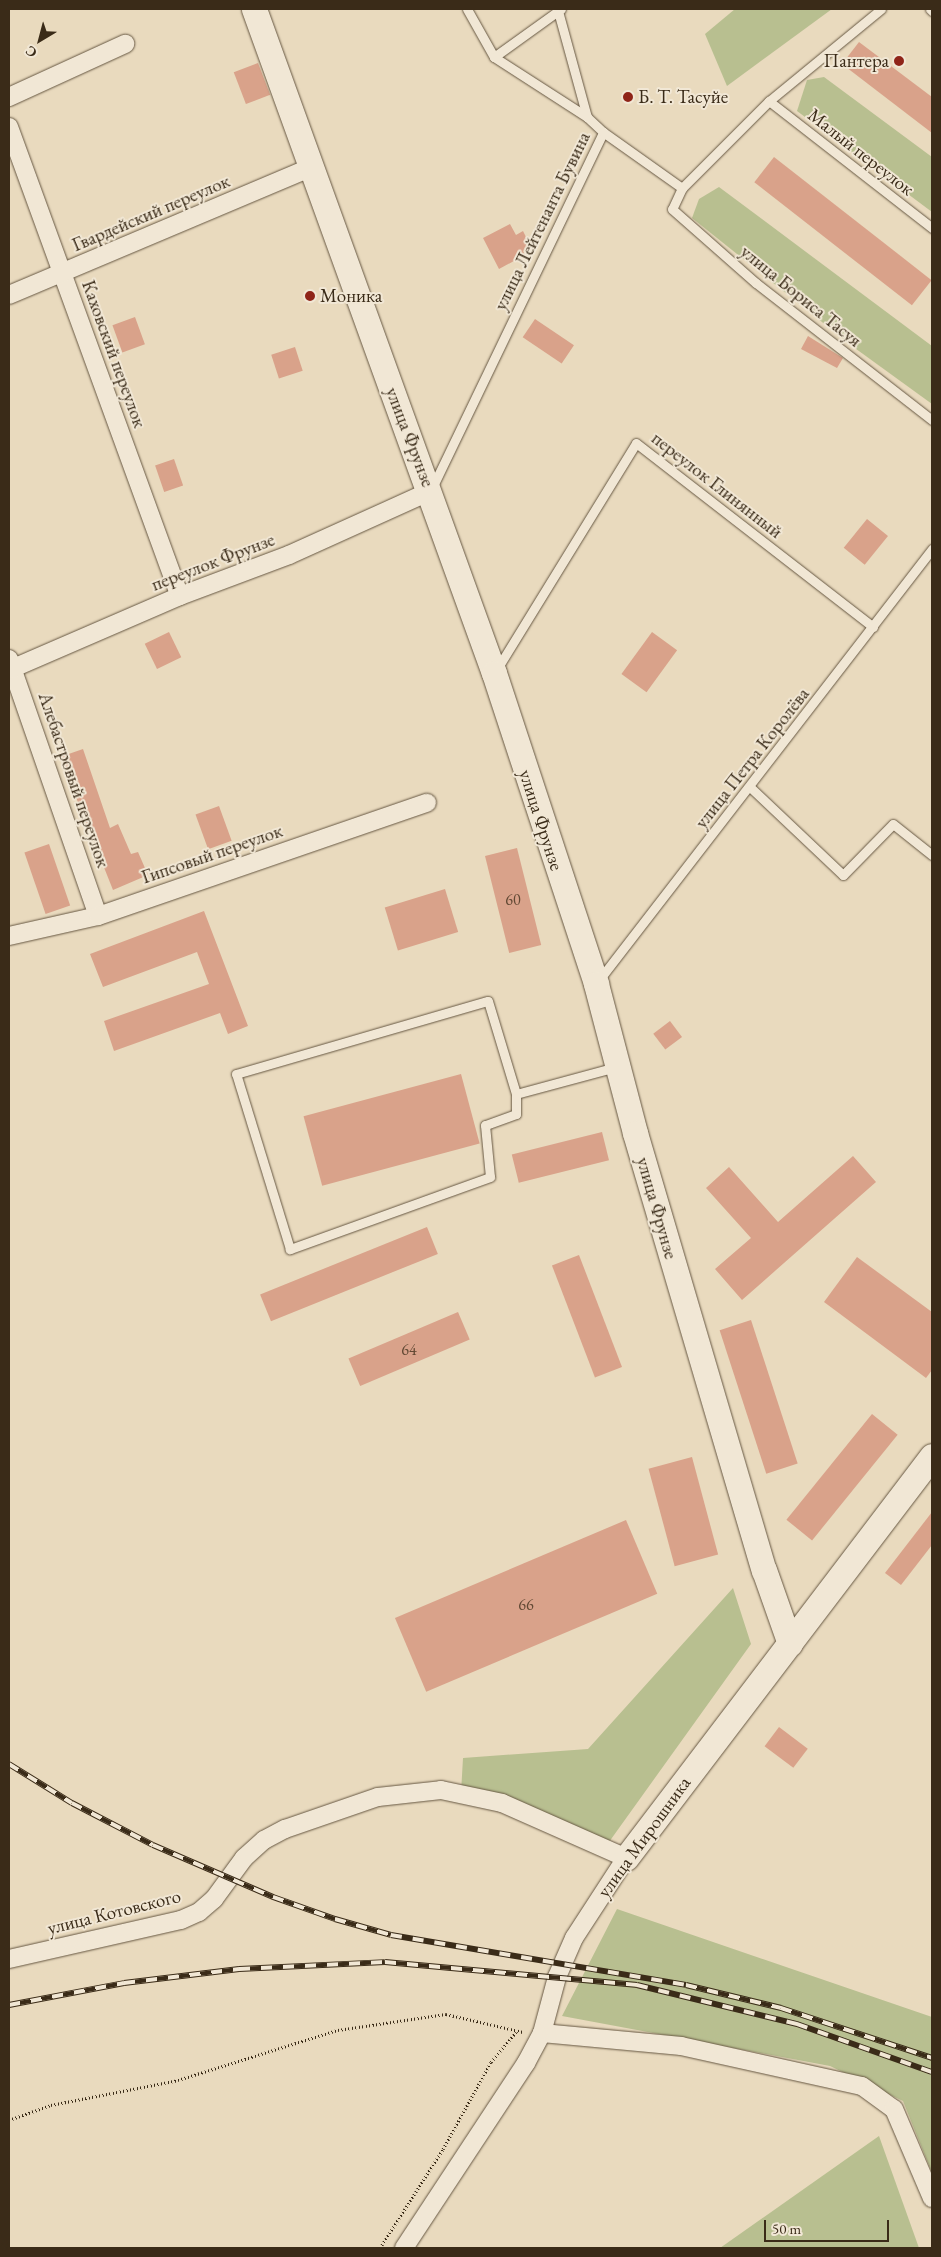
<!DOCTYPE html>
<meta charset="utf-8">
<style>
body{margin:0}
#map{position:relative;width:941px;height:2257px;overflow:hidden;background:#e9dabe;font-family:"EB Garamond",serif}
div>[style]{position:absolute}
.green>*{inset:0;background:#b8bf90}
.building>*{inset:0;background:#d9a28a;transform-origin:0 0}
.path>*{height:3px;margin-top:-1.5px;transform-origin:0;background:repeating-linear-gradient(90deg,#3a2b18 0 1px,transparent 0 3.5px)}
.roads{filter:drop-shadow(0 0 1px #665742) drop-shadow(0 0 1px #665742)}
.lane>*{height:9px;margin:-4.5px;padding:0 4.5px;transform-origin:4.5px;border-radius:4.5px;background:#f1e7d5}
.street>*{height:18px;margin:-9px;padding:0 9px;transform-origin:9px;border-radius:9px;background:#f1e7d5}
.secondary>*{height:25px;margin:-12.5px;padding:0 12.5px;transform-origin:12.5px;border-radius:12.5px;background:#f1e7d5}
.rail>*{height:5.5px;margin-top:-2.75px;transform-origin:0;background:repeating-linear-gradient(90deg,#f1e7d5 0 11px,#3a2b18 0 22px);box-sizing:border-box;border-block:1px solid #3a2b18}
.dots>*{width:14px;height:14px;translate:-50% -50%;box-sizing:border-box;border:2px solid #f1e7d5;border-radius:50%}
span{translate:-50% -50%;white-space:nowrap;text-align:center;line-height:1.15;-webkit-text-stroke:4px #f1e7d5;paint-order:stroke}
.number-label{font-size:16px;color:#624934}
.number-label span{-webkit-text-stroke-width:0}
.poi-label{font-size:19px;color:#3a2b18}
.right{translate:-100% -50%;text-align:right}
.left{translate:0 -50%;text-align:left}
.street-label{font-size:19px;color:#3a2b18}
.frame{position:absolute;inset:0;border:10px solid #3a2b18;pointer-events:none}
.north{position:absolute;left:15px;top:15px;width:50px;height:50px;-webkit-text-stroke:4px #f1e7d5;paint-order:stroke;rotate:217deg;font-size:14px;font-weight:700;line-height:20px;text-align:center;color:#3a2b18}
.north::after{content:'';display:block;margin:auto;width:18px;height:22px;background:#3a2b18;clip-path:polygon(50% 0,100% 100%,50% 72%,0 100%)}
.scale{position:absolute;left:764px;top:2220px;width:125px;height:22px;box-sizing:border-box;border:2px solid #3a2b18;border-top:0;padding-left:6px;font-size:15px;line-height:18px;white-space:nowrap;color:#3a2b18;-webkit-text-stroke:4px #f1e7d5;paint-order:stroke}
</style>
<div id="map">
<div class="green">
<div style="clip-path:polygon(735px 9px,832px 9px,727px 86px,705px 34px)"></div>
<div style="clip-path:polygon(824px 77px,932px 157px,932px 212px,797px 111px,807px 80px)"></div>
<div style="clip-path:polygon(719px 187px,932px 346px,932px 404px,852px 346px,692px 218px,699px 199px)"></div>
<div style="clip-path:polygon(733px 1588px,751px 1644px,604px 1849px,461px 1793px,463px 1758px,588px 1749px)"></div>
<div style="clip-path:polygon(617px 1909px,932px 2017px,932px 2173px,903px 2101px,830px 2066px,562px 2016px)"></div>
<div style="clip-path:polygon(879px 2136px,919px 2248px,720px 2248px)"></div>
</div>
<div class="building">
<div style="clip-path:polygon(859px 42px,932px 97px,932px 133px,842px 64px)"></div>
<div style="left:258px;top:63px;width:34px;height:26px;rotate:69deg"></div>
<div style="left:774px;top:157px;width:200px;height:32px;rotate:38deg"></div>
<div style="clip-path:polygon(510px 224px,516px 235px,523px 231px,531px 247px,523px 251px,525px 255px,499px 269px,483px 238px)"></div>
<div style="left:135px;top:317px;width:29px;height:24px;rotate:70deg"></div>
<div style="left:535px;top:319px;width:47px;height:22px;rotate:34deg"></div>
<div style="clip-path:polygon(808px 336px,843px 358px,837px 368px,801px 349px)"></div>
<div style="left:295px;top:347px;width:25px;height:25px;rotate:72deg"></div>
<div style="left:174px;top:459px;width:28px;height:20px;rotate:71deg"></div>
<div style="left:867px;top:519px;width:27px;height:37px;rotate:39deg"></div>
<div style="left:169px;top:632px;width:28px;height:27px;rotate:64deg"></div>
<div style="left:652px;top:632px;width:31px;height:52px;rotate:36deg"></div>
<div style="clip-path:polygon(83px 749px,110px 828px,118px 824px,131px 854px,138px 852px,148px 875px,113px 890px,60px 757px)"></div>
<div style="left:219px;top:806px;width:37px;height:25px;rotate:70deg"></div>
<div style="left:49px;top:844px;width:65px;height:26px;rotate:71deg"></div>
<div style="left:517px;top:848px;width:100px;height:33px;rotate:76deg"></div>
<div style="left:445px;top:889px;width:45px;height:63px;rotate:73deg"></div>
<div style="clip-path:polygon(204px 911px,248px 1026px,228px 1034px,220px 1013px,114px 1051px,104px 1021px,209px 984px,197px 952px,103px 987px,90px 954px)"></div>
<div style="left:670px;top:1021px;width:20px;height:21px;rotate:53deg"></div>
<div style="left:461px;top:1074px;width:72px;height:163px;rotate:75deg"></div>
<div style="left:602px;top:1132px;width:29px;height:93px;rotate:76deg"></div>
<div style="clip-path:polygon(853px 1156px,876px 1182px,742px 1300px,715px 1269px,751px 1238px,706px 1188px,729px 1167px,778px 1222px)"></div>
<div style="left:427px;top:1227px;width:29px;height:180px;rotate:68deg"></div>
<div style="left:579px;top:1255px;width:120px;height:29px;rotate:69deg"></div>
<div style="clip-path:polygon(857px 1257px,932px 1312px,932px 1370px,926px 1378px,824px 1302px)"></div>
<div style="left:458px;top:1312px;width:30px;height:119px;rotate:67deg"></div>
<div style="left:751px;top:1320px;width:151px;height:33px;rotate:72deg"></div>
<div style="left:872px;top:1414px;width:33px;height:136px;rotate:39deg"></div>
<div style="left:692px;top:1457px;width:101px;height:45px;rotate:75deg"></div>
<div style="clip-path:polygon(932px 1512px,932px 1545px,901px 1585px,885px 1573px)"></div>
<div style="left:626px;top:1520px;width:80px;height:251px;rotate:67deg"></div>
<div style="left:779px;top:1727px;width:36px;height:24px;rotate:37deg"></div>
</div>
<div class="path">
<div style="left:9px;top:2120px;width:45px;rotate:-19.7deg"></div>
<div style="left:51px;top:2105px;width:129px;rotate:-11.1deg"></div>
<div style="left:178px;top:2080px;width:168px;rotate:-17.4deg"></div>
<div style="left:338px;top:2030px;width:109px;rotate:-8.4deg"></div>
<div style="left:446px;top:2014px;width:79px;rotate:13.2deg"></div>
<div style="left:380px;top:2248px;width:117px;rotate:-57.5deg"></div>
<div style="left:443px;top:2149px;width:99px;rotate:-61.1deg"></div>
<div style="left:491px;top:2062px;width:39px;rotate:-50deg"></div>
</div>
<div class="roads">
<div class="lane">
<div style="left:467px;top:9px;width:55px;rotate:60.6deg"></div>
<div style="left:494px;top:57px;width:79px;rotate:-35.7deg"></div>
<div style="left:561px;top:9px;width:4px;rotate:146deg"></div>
<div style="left:558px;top:11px;width:110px;rotate:74.7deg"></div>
<div style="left:587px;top:117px;width:22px;rotate:43deg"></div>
<div style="left:930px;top:9px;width:3px;rotate:45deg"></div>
<div style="left:494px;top:57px;width:111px;rotate:32.8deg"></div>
<div style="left:769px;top:101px;width:207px;rotate:37.9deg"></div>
<div style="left:682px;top:188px;width:23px;rotate:115deg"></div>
<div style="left:672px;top:209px;width:112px;rotate:41.4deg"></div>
<div style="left:756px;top:283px;width:223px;rotate:37.9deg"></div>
<div style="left:432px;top:488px;width:395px;rotate:-64.3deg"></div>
<div style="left:603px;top:132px;width:97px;rotate:35.3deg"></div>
<div style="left:682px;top:188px;width:123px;rotate:-45deg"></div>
<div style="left:769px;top:101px;width:145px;rotate:-39.4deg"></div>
<div style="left:497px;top:669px;width:265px;rotate:-58.4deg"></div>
<div style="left:636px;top:443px;width:300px;rotate:37.8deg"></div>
<div style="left:750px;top:787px;width:128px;rotate:43.4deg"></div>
<div style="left:843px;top:875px;width:71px;rotate:-45.6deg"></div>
<div style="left:893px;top:824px;width:50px;rotate:38.5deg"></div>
<div style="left:599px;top:980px;width:545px;rotate:-52.31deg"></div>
<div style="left:516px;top:1094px;width:20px;rotate:90deg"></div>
<div style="left:516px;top:1114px;width:33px;rotate:160deg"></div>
<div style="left:485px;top:1125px;width:52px;rotate:84.5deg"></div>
<div style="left:490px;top:1177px;width:213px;rotate:160.2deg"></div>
<div style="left:290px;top:1249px;width:183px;rotate:-107.1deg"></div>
<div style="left:236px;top:1074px;width:262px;rotate:-16.2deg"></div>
<div style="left:488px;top:1001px;width:97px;rotate:73.2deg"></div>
<div style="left:516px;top:1094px;width:104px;rotate:-15.1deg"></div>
</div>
<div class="street">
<div style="left:9px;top:97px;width:128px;rotate:-24.6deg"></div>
<div style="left:9px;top:127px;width:499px;rotate:70deg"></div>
<div style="left:9px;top:295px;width:326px;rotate:-22.9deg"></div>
<div style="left:9px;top:659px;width:272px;rotate:70.9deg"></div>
<div style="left:9px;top:670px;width:186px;rotate:-23.4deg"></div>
<div style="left:180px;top:596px;width:116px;rotate:-20.6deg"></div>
<div style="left:289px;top:555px;width:156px;rotate:-24.3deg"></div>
<div style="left:9px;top:936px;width:91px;rotate:-12.7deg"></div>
<div style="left:98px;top:916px;width:348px;rotate:-19deg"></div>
<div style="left:9px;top:1959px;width:176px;rotate:-12.8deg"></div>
<div style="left:181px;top:1920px;width:20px;rotate:-24deg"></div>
<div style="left:199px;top:1912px;width:20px;rotate:-41deg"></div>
<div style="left:214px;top:1899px;width:51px;rotate:-53.8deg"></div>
<div style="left:244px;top:1858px;width:27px;rotate:-42deg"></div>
<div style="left:264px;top:1840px;width:24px;rotate:-28deg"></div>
<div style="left:285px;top:1829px;width:98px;rotate:-19deg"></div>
<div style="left:378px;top:1797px;width:63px;rotate:-6.3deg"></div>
<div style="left:441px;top:1790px;width:62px;rotate:12deg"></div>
<div style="left:502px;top:1803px;width:136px;rotate:23.9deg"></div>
<div style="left:626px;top:1858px;width:95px;rotate:123deg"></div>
<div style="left:574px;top:1938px;width:43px;rotate:113.6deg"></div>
<div style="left:557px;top:1977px;width:58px;rotate:105deg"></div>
<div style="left:542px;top:2033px;width:34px;rotate:118deg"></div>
<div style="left:526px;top:2063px;width:222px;rotate:123.4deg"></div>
<div style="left:542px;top:2033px;width:140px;rotate:5.3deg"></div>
<div style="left:681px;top:2046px;width:185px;rotate:12.5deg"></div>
<div style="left:862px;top:2086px;width:39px;rotate:36deg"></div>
<div style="left:894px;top:2109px;width:97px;rotate:66.9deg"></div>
</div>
<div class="secondary">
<div style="left:254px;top:9px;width:706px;rotate:70.13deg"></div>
<div style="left:494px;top:673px;width:327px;rotate:71.8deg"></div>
<div style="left:596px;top:984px;width:154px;rotate:75.3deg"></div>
<div style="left:635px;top:1133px;width:456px;rotate:73.6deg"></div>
<div style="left:764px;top:1570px;width:78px;rotate:70.6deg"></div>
<div style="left:626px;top:1858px;width:505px;rotate:-52.72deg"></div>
</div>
</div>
<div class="rail">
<div style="left:9px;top:1764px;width:74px;rotate:31.8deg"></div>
<div style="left:72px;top:1803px;width:91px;rotate:27.4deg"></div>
<div style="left:153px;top:1845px;width:131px;rotate:23.4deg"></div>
<div style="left:273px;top:1897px;width:66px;rotate:19.5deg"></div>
<div style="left:335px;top:1919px;width:58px;rotate:15.9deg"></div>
<div style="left:391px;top:1935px;width:299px;rotate:9.6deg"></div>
<div style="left:686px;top:1985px;width:98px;rotate:13.6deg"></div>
<div style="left:781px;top:2008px;width:159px;rotate:18.3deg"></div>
<div style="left:9px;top:2005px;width:117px;rotate:-10.8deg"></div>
<div style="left:124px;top:1983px;width:116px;rotate:-6.9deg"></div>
<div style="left:239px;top:1969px;width:146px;rotate:-2.7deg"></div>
<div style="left:385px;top:1962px;width:253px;rotate:5.2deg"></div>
<div style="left:637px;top:1985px;width:165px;rotate:13.7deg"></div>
<div style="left:797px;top:2024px;width:143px;rotate:19.6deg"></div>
</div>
<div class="dots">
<div style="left:899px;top:61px;background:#8f2418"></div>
<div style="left:628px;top:97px;background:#8f2418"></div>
<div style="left:310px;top:296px;background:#8f2418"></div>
</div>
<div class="number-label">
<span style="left:513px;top:900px">60</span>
<span style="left:409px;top:1350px">64</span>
<span style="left:526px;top:1605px">66</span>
</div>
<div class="poi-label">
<span class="right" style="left:889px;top:61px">Пантера</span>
<span class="left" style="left:638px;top:97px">Б. Т. Тасуйе</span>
<span class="left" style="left:320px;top:296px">Моника</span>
</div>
<div class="street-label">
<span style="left:861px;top:152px;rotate:38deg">Малый переулок</span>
<span style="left:151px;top:213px;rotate:-23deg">Гвардейский переулок</span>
<span style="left:542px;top:221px;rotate:-64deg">улица Лейтенанта Бувина</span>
<span style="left:801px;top:296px;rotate:39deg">улица Бориса Тасуя</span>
<span style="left:114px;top:354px;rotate:70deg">Каховский переулок</span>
<span style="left:410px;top:437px;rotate:69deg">улица Фрунзе</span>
<span style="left:717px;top:485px;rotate:38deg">переулок Глинянный</span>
<span style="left:213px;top:562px;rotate:-21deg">переулок Фрунзе</span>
<span style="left:752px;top:758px;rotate:-52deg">улица Петра Королёва</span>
<span style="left:74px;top:780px;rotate:71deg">Алебастровый переулок</span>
<span style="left:541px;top:820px;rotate:72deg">улица Фрунзе</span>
<span style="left:212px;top:854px;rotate:-19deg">Гипсовый переулок</span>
<span style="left:657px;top:1208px;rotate:74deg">улица Фрунзе</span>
<span style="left:644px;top:1837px;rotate:-54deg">улица Мирошника</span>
<span style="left:114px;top:1912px;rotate:-14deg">улица Котовского</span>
</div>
<div class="frame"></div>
<div class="north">С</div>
<div class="scale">50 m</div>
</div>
